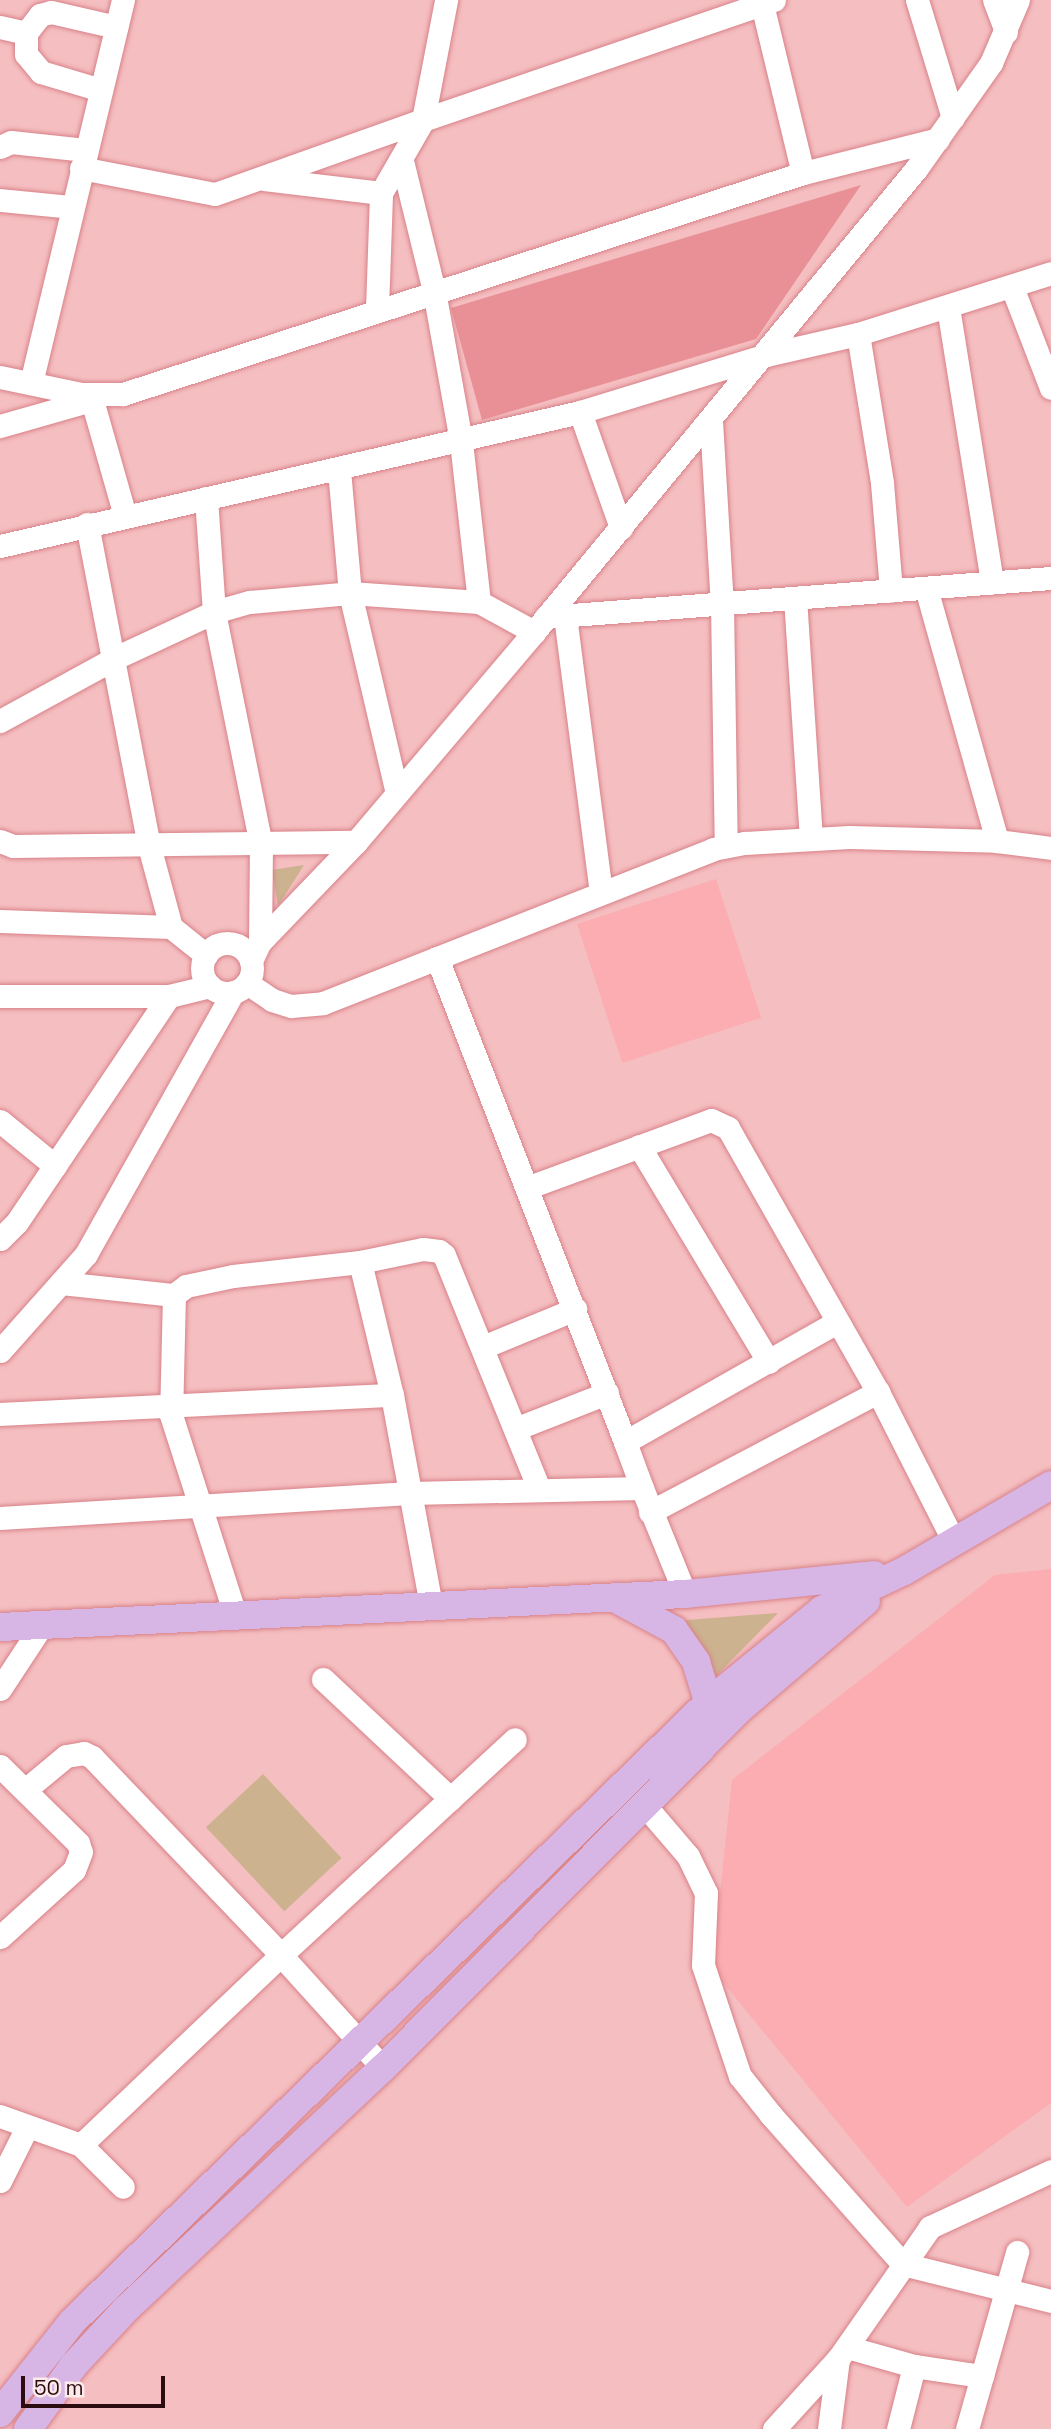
<!DOCTYPE html>
<style>
body{margin:0}
#map{position:relative;width:1051px;height:2429px;overflow:hidden;background:#f5bec0;font-family:"Space Grotesk",sans-serif}
div>[style]{position:absolute}
.built>*{inset:0;background:#fbadb1;transform-origin:0 0}
.green>*{inset:0;background:#ccb28e;transform-origin:0 0}
.building>*{inset:0;background:#e89096}
.roads{filter:drop-shadow(0 0 2px #d88289) drop-shadow(0 0 2px #d88289)}
.minor>*{height:23px;margin:-11.5px;padding:0 11.5px;transform-origin:11.5px;border-radius:11.5px;background:#fff}
.minor>.ring{margin:-11.5px;padding:0;box-sizing:content-box;background:none;border:23px solid #fff;border-radius:50%}
.major>*{height:28px;margin:-14px;padding:0 14px;transform-origin:14px;border-radius:14px;background:#d7b5e5}
span{translate:-50% -50%;white-space:nowrap;text-align:center;line-height:1.15;-webkit-text-stroke:5px #fdeaea;paint-order:stroke}
.scale{position:absolute;left:21px;top:2376px;width:144px;height:32px;box-sizing:border-box;border:4px solid #2c0c10;border-top:0;padding-left:9px;font-size:21px;line-height:24px;white-space:nowrap;color:#2c0c10;-webkit-text-stroke:5px #fdeaea;paint-order:stroke}
</style>
<div id="map">
<div class="built">
<div style="left:716px;top:879px;width:146px;height:146px;rotate:72deg"></div>
<div style="clip-path:polygon(1051px 1569px,1051px 2103px,907px 2207px,712px 1969px,732px 1780px,995px 1575px)"></div>
</div>
<div class="green">
<div style="clip-path:polygon(304px 865px,278px 906px,272px 870px)"></div>
<div style="clip-path:polygon(778px 1613px,716px 1676px,674px 1621px)"></div>
<div style="left:263px;top:1774px;width:115px;height:78px;rotate:47deg"></div>
</div>
<div class="building">
<div style="clip-path:polygon(861px 185px,756px 339px,482px 420px,451px 308px)"></div>
</div>
<div class="roads">
<div class="minor">
<div style="left:761px;top:0;width:178px;rotate:76.4deg"></div>
<div style="left:917px;top:0;width:123px;rotate:73deg"></div>
<div style="left:994px;top:0;width:34px;rotate:69deg"></div>
<div style="left:0;top:27px;width:27px;rotate:13deg"></div>
<div style="left:101px;top:90px;width:63px;rotate:-163.3deg"></div>
<div style="left:41px;top:72px;width:23px;rotate:-130deg"></div>
<div style="left:26px;top:54px;width:21px;rotate:-90deg"></div>
<div style="left:26px;top:33px;width:23px;rotate:-52deg"></div>
<div style="left:40px;top:15px;width:11px;rotate:-15deg"></div>
<div style="left:51px;top:12px;width:67px;rotate:13deg"></div>
<div style="left:0;top:147px;width:12px;rotate:-24deg"></div>
<div style="left:11px;top:142px;width:75px;rotate:6.1deg"></div>
<div style="left:81px;top:168px;width:136px;rotate:11deg"></div>
<div style="left:215px;top:194px;width:221px;rotate:-19.6deg"></div>
<div style="left:423px;top:120px;width:122px;rotate:-79.1deg"></div>
<div style="left:264px;top:179px;width:118px;rotate:6.8deg"></div>
<div style="left:0;top:200px;width:72px;rotate:5.6deg"></div>
<div style="left:1012px;top:287px;width:108px;rotate:68.9deg"></div>
<div style="left:948px;top:307px;width:279px;rotate:80.9deg"></div>
<div style="left:377px;top:309px;width:116px;rotate:-88deg"></div>
<div style="left:381px;top:193px;width:84px;rotate:-60.1deg"></div>
<div style="left:423px;top:120px;width:371px;rotate:-18.9deg"></div>
<div style="left:858px;top:334px;width:151px;rotate:80.8deg"></div>
<div style="left:882px;top:483px;width:108px;rotate:85.2deg"></div>
<div style="left:0;top:377px;width:83px;rotate:11.9deg"></div>
<div style="left:81px;top:394px;width:42px"></div>
<div style="left:123px;top:394px;width:715px;rotate:-18deg"></div>
<div style="left:803px;top:173px;width:139px;rotate:-14.1deg"></div>
<div style="left:31px;top:383px;width:394px;rotate:-76.5deg"></div>
<div style="left:92px;top:400px;width:121px;rotate:74.1deg"></div>
<div style="left:580px;top:412px;width:123px;rotate:70.5deg"></div>
<div style="left:711px;top:421px;width:183px;rotate:86.6deg"></div>
<div style="left:722px;top:604px;width:242px;rotate:89.1deg"></div>
<div style="left:0;top:426px;width:99px;rotate:-15.9deg"></div>
<div style="left:339px;top:470px;width:123px;rotate:84.9deg"></div>
<div style="left:350px;top:593px;width:205px;rotate:76.8deg"></div>
<div style="left:206px;top:498px;width:114px;rotate:86deg"></div>
<div style="left:214px;top:612px;width:238px;rotate:78.6deg"></div>
<div style="left:261px;top:845px;width:97px;rotate:90.6deg"></div>
<div style="left:87px;top:524px;width:324px;rotate:79.1deg"></div>
<div style="left:148px;top:842px;width:88px;rotate:74.9deg"></div>
<div style="left:0;top:546px;width:595px;rotate:-13.01deg"></div>
<div style="left:580px;top:412px;width:195px;rotate:-17deg"></div>
<div style="left:766px;top:355px;width:94px;rotate:-12.9deg"></div>
<div style="left:858px;top:334px;width:202px;rotate:-17.5deg"></div>
<div style="left:926px;top:588px;width:263px;rotate:74.3deg"></div>
<div style="left:795px;top:598px;width:241px;rotate:86.2deg"></div>
<div style="left:479px;top:602px;width:63px;rotate:28.6deg"></div>
<div style="left:565px;top:616px;width:279px;rotate:82.6deg"></div>
<div style="left:546px;top:617px;width:507px;rotate:-4.42deg"></div>
<div style="left:0;top:721px;width:131px;rotate:-28.7deg"></div>
<div style="left:115px;top:658px;width:109px;rotate:-24.9deg"></div>
<div style="left:214px;top:612px;width:37px;rotate:-16deg"></div>
<div style="left:250px;top:602px;width:100px;rotate:-5.1deg"></div>
<div style="left:350px;top:593px;width:129px;rotate:4deg"></div>
<div style="left:479px;top:602px;width:162px;rotate:-96.4deg"></div>
<div style="left:461px;top:441px;width:152px;rotate:-100.2deg"></div>
<div style="left:434px;top:291px;width:134px;rotate:-103.8deg"></div>
<div style="left:0;top:841px;width:14px;rotate:21deg"></div>
<div style="left:13px;top:846px;width:343px;rotate:-0.7deg"></div>
<div style="left:0;top:921px;width:171px;rotate:2deg"></div>
<div style="left:171px;top:927px;width:45px;rotate:38.7deg"></div>
<div class="ring" style="left:202px;top:943px;width:27px;height:27px"></div>
<div style="left:437px;top:958px;width:519px;rotate:68.77deg"></div>
<div style="left:625px;top:1442px;width:244px;rotate:-29.5deg"></div>
<div style="left:251px;top:961px;width:21px;rotate:-65deg"></div>
<div style="left:260px;top:942px;width:139px;rotate:-46.2deg"></div>
<div style="left:356px;top:842px;width:275px;rotate:-49.7deg"></div>
<div style="left:534px;top:632px;width:600px;rotate:-50.48deg"></div>
<div style="left:916px;top:169px;width:130px;rotate:-54.7deg"></div>
<div style="left:991px;top:63px;width:69px;rotate:-66.8deg"></div>
<div style="left:247px;top:983px;width:30px;rotate:34deg"></div>
<div style="left:272px;top:1000px;width:20px;rotate:18deg"></div>
<div style="left:291px;top:1006px;width:32px;rotate:-5deg"></div>
<div style="left:323px;top:1003px;width:419px;rotate:-21.5deg"></div>
<div style="left:713px;top:849px;width:33px;rotate:-11deg"></div>
<div style="left:745px;top:843px;width:104px;rotate:-3.3deg"></div>
<div style="left:849px;top:837px;width:148px;rotate:1.5deg"></div>
<div style="left:997px;top:841px;width:54px;rotate:7.4deg"></div>
<div style="left:0;top:996px;width:169px"></div>
<div style="left:169px;top:996px;width:42px;rotate:-13.7deg"></div>
<div style="left:0;top:1121px;width:71px;rotate:39.3deg"></div>
<div style="left:639px;top:1146px;width:252px;rotate:59deg"></div>
<div style="left:529px;top:1187px;width:194px;rotate:-20.2deg"></div>
<div style="left:711px;top:1120px;width:19px;rotate:25deg"></div>
<div style="left:728px;top:1128px;width:304px;rotate:60.4deg"></div>
<div style="left:878px;top:1392px;width:168px;rotate:63.1deg"></div>
<div style="left:0;top:1239px;width:24px;rotate:-45deg"></div>
<div style="left:17px;top:1222px;width:272px;rotate:-56.1deg"></div>
<div style="left:360px;top:1262px;width:137px;rotate:76.5deg"></div>
<div style="left:392px;top:1395px;width:215px;rotate:79.5deg"></div>
<div style="left:61px;top:1283px;width:114px;rotate:6.1deg"></div>
<div style="left:174px;top:1295px;width:120px;rotate:91.4deg"></div>
<div style="left:171px;top:1415px;width:209px;rotate:72.2deg"></div>
<div style="left:174px;top:1295px;width:15px;rotate:-37deg"></div>
<div style="left:186px;top:1286px;width:48px;rotate:-12deg"></div>
<div style="left:233px;top:1276px;width:128px;rotate:-6.3deg"></div>
<div style="left:360px;top:1262px;width:64px;rotate:-11.7deg"></div>
<div style="left:423px;top:1249px;width:16px;rotate:7deg"></div>
<div style="left:439px;top:1251px;width:6px;rotate:39deg"></div>
<div style="left:444px;top:1255px;width:253px;rotate:67.9deg"></div>
<div style="left:483px;top:1347px;width:100px;rotate:-22.4deg"></div>
<div style="left:0;top:1351px;width:130px;rotate:-48.4deg"></div>
<div style="left:86px;top:1254px;width:300px;rotate:-60.7deg"></div>
<div style="left:0;top:1414px;width:392px;rotate:-2.8deg"></div>
<div style="left:515px;top:1429px;width:99px;rotate:-21.4deg"></div>
<div style="left:625px;top:1442px;width:49px;rotate:69.7deg"></div>
<div style="left:650px;top:1512px;width:258px;rotate:-27.8deg"></div>
<div style="left:0;top:1518px;width:410px;rotate:-3.5deg"></div>
<div style="left:409px;top:1493px;width:233px;rotate:-1.2deg"></div>
<div style="left:642px;top:1488px;width:114px;rotate:67.9deg"></div>
<div style="left:323px;top:1679px;width:175px;rotate:43.2deg"></div>
<div style="left:0;top:1689px;width:77px;rotate:-56.7deg"></div>
<div style="left:0;top:1766px;width:110px;rotate:44.6deg"></div>
<div style="left:78px;top:1843px;width:9px;rotate:72deg"></div>
<div style="left:81px;top:1852px;width:19px;rotate:111deg"></div>
<div style="left:74px;top:1870px;width:100px;rotate:137.8deg"></div>
<div style="left:25px;top:1790px;width:53px;rotate:-39.7deg"></div>
<div style="left:66px;top:1756px;width:18px;rotate:-9deg"></div>
<div style="left:84px;top:1753px;width:9px;rotate:27deg"></div>
<div style="left:92px;top:1757px;width:274px;rotate:46.3deg"></div>
<div style="left:281px;top:1955px;width:276px;rotate:136.5deg"></div>
<div style="left:647px;top:1808px;width:63px;rotate:49.5deg"></div>
<div style="left:688px;top:1856px;width:41px;rotate:64.1deg"></div>
<div style="left:706px;top:1893px;width:72px;rotate:92.4deg"></div>
<div style="left:703px;top:1965px;width:117px;rotate:71.6deg"></div>
<div style="left:740px;top:2076px;width:50px;rotate:51.5deg"></div>
<div style="left:771px;top:2115px;width:199px;rotate:48.5deg"></div>
<div style="left:903px;top:2264px;width:153px;rotate:14deg"></div>
<div style="left:383px;top:2068px;width:152px;rotate:-132.1deg"></div>
<div style="left:281px;top:1955px;width:318px;rotate:-42.7deg"></div>
<div style="left:0;top:2116px;width:86px;rotate:19.7deg"></div>
<div style="left:81px;top:2145px;width:59px;rotate:45deg"></div>
<div style="left:0;top:2181px;width:60px;rotate:-63.4deg"></div>
<div style="left:847px;top:2347px;width:70px;rotate:15.8deg"></div>
<div style="left:914px;top:2366px;width:69px;rotate:8.4deg"></div>
<div style="left:774px;top:2429px;width:95px;rotate:-47.6deg"></div>
<div style="left:838px;top:2359px;width:161px;rotate:-55.1deg"></div>
<div style="left:930px;top:2227px;width:133px;rotate:-24.8deg"></div>
<div style="left:829px;top:2429px;width:71px;rotate:-82.7deg"></div>
<div style="left:898px;top:2429px;width:65px;rotate:-75.7deg"></div>
<div style="left:967px;top:2429px;width:184px;rotate:-74.2deg"></div>
</div>
<div class="major">
<div style="left:616px;top:1599px;width:66px;rotate:28.1deg"></div>
<div style="left:674px;top:1630px;width:39px;rotate:55deg"></div>
<div style="left:696px;top:1662px;width:58px;rotate:72.8deg"></div>
<div style="left:0;top:1627px;width:686px;rotate:-2.76deg"></div>
<div style="left:685px;top:1594px;width:190px;rotate:-5.7deg"></div>
<div style="left:0;top:2413px;width:117px;rotate:-51.6deg"></div>
<div style="left:73px;top:2321px;width:888px;rotate:-44.22deg"></div>
<div style="left:709px;top:1702px;width:146px;rotate:-39.2deg"></div>
<div style="left:822px;top:1610px;width:91px;rotate:-25.4deg"></div>
<div style="left:904px;top:1571px;width:170px;rotate:-30.3deg"></div>
<div style="left:28px;top:2429px;width:79px;rotate:-54.3deg"></div>
<div style="left:74px;top:2365px;width:76px;rotate:-47.1deg"></div>
<div style="left:126px;top:2309px;width:352px;rotate:-43.2deg"></div>
<div style="left:383px;top:2068px;width:509px;rotate:-45.16deg"></div>
<div style="left:742px;top:1707px;width:163px;rotate:-40.5deg"></div>
</div>
</div>
<div class="scale">50 m</div>
</div>
